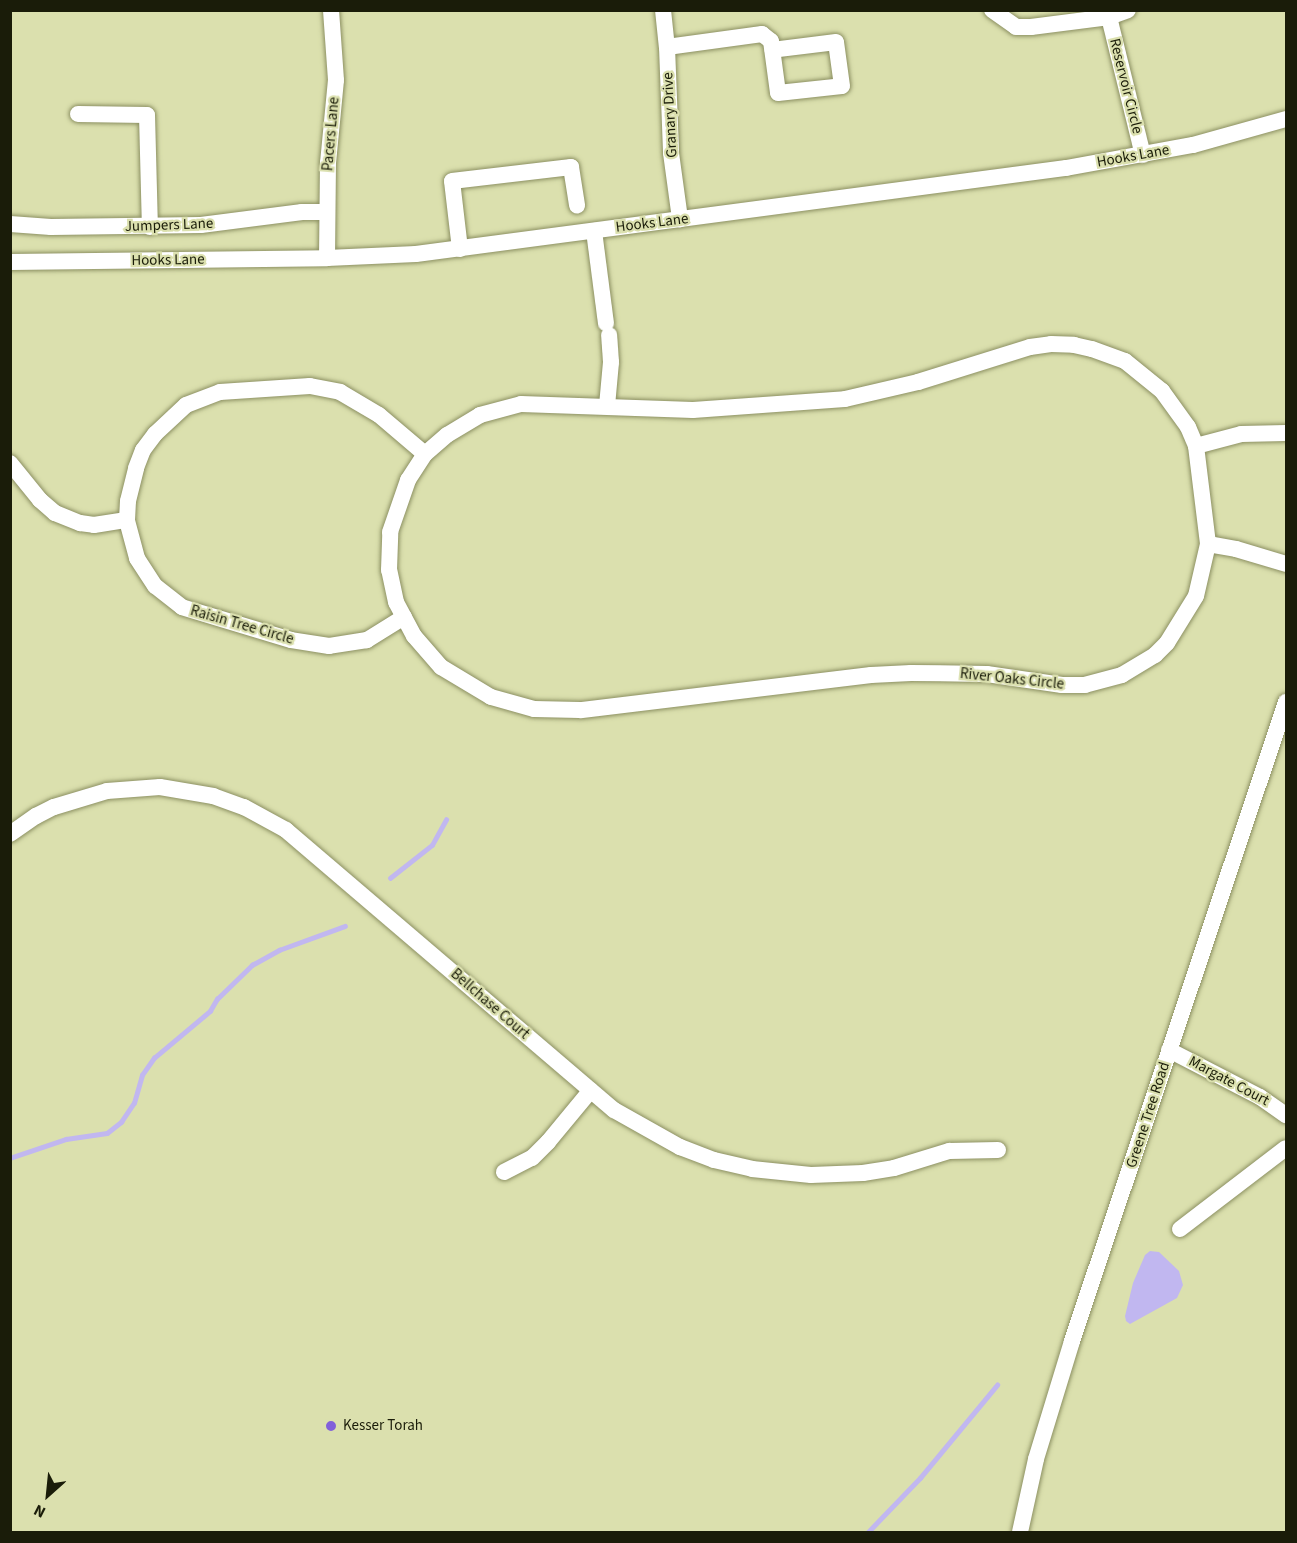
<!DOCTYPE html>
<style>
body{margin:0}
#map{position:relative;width:1297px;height:1543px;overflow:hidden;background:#dbe0ae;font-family:"Source Sans 3",sans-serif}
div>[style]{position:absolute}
.water>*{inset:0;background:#c1b7f0}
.stream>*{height:4.5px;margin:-2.25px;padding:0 2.25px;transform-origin:2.25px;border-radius:2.25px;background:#c1b7f0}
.roads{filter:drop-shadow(0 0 2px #8c9062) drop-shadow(0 0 2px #8c9062)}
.minor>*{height:16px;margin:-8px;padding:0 8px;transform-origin:8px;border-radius:8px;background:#fff}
.dots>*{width:16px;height:16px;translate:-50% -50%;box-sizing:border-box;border:3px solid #dbe0ae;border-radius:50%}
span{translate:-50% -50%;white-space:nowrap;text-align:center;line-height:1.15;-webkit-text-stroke:4.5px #dbe0ae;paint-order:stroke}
.street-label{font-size:15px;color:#1a1c09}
.poi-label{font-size:15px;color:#1a1c09}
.left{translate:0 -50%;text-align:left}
.frame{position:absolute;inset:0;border:12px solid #1a1c09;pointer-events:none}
.north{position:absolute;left:18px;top:1465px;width:60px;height:60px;-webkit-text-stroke:4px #dbe0ae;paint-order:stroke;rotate:207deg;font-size:16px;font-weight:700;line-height:24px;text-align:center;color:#1a1c09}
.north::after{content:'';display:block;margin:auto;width:21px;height:27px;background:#1a1c09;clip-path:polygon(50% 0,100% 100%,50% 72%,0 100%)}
</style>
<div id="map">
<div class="water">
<div style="clip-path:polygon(1150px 1251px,1159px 1252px,1179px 1271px,1183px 1285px,1177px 1298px,1130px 1324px,1126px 1321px,1125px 1316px,1133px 1283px,1145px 1255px)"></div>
</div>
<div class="stream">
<div style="left:390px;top:878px;width:53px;rotate:-38.2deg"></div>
<div style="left:432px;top:845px;width:29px;rotate:-61deg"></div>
<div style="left:10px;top:1158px;width:59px;rotate:-18.7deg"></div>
<div style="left:66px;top:1139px;width:41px;rotate:-8.3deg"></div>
<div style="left:107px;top:1133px;width:18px;rotate:-38deg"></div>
<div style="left:121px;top:1122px;width:23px;rotate:-56deg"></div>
<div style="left:134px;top:1103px;width:29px;rotate:-74deg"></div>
<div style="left:142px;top:1075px;width:21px;rotate:-55deg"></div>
<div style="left:154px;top:1058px;width:73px;rotate:-40deg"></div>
<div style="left:210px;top:1011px;width:14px;rotate:-60deg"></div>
<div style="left:217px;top:999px;width:49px;rotate:-44.2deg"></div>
<div style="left:252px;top:965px;width:31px;rotate:-29deg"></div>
<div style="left:279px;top:950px;width:70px;rotate:-20deg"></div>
<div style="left:868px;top:1532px;width:75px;rotate:-46.1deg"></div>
<div style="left:920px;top:1478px;width:121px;rotate:-50.4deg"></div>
</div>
<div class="roads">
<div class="minor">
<div style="left:663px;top:10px;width:37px;rotate:84deg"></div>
<div style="left:667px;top:47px;width:106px;rotate:87.8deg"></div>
<div style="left:671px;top:153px;width:67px;rotate:82.2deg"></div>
<div style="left:992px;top:10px;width:29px;rotate:35deg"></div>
<div style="left:1016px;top:27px;width:15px"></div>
<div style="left:1031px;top:27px;width:79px;rotate:-7.3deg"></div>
<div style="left:1109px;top:17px;width:20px;rotate:-20deg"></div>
<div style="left:1109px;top:17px;width:142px;rotate:76.2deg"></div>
<div style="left:667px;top:47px;width:96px;rotate:-7.8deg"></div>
<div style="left:762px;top:34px;width:11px;rotate:38deg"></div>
<div style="left:771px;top:41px;width:52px;rotate:82.3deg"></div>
<div style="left:778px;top:93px;width:64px;rotate:-6.2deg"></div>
<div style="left:842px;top:86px;width:44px;rotate:-97.8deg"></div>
<div style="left:836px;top:42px;width:64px;rotate:172.9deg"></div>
<div style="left:78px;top:114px;width:69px;rotate:0.8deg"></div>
<div style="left:147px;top:115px;width:112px;rotate:88.5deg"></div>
<div style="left:10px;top:224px;width:41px;rotate:4.2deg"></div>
<div style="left:51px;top:227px;width:150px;rotate:-0.8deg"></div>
<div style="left:201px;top:225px;width:102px;rotate:-7.3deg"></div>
<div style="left:302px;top:212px;width:24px"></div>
<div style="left:594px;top:231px;width:93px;rotate:82.6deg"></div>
<div style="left:460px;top:249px;width:68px;rotate:-96.7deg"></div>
<div style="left:452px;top:181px;width:120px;rotate:-6.7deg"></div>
<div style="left:571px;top:167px;width:39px;rotate:81deg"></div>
<div style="left:327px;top:258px;width:95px;rotate:-89.4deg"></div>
<div style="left:328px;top:163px;width:83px;rotate:-84.5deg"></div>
<div style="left:336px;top:80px;width:70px;rotate:-94.1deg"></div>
<div style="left:10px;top:262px;width:317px;rotate:-0.7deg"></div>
<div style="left:327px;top:258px;width:89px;rotate:-2.6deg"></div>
<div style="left:416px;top:254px;width:656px;rotate:-7.54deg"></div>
<div style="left:1066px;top:168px;width:129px;rotate:-10.3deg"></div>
<div style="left:1193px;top:145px;width:97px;rotate:-15.6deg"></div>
<div style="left:1051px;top:344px;width:23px;rotate:2deg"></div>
<div style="left:1074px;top:345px;width:18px;rotate:13deg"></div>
<div style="left:1092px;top:349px;width:35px;rotate:20deg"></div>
<div style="left:1125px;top:361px;width:48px;rotate:39deg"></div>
<div style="left:1162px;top:391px;width:44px;rotate:54.2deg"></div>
<div style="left:1188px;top:427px;width:21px;rotate:67deg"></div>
<div style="left:1196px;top:446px;width:99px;rotate:83deg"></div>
<div style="left:1208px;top:544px;width:53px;rotate:103deg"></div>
<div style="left:1196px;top:596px;width:55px;rotate:121.7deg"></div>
<div style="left:1167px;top:643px;width:17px;rotate:135deg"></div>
<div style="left:1155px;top:655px;width:39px;rotate:149deg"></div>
<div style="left:1122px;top:675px;width:38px;rotate:165deg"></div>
<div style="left:1085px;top:685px;width:23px;rotate:180deg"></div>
<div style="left:1062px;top:685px;width:76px;rotate:-171.7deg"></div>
<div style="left:987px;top:674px;width:76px;rotate:-179.2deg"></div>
<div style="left:911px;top:673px;width:40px;rotate:177.1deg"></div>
<div style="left:871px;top:675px;width:293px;rotate:173.1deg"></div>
<div style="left:580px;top:710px;width:46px;rotate:-178.8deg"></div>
<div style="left:534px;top:709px;width:45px;rotate:-164.4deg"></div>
<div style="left:491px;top:697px;width:58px;rotate:-149deg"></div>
<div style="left:441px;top:667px;width:41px;rotate:-131.1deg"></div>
<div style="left:414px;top:636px;width:38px;rotate:-118deg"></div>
<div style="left:396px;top:602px;width:33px;rotate:-102deg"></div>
<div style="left:389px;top:570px;width:38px;rotate:-88deg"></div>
<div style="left:390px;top:532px;width:55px;rotate:-70.9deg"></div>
<div style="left:408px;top:480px;width:31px;rotate:-57deg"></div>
<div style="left:425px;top:454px;width:29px;rotate:-41deg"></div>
<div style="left:447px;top:435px;width:39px;rotate:-31deg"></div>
<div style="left:480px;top:415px;width:42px;rotate:-15deg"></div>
<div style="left:521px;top:404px;width:172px;rotate:2deg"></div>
<div style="left:693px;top:410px;width:152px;rotate:-4.1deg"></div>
<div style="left:845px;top:399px;width:75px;rotate:-13.1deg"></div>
<div style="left:918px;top:382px;width:117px;rotate:-17.4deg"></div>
<div style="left:1030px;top:347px;width:21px;rotate:-8deg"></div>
<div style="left:607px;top:406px;width:44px;rotate:-84.8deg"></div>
<div style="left:611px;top:362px;width:27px;rotate:-94deg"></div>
<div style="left:1196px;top:446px;width:47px;rotate:-14.9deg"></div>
<div style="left:1241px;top:434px;width:45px;rotate:-1.3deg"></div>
<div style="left:10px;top:463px;width:48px;rotate:51deg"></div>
<div style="left:40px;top:500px;width:20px;rotate:41deg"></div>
<div style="left:55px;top:513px;width:27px;rotate:22deg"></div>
<div style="left:80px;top:523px;width:14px;rotate:8deg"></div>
<div style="left:94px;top:525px;width:33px;rotate:-9deg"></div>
<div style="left:1208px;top:544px;width:28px;rotate:10deg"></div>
<div style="left:1236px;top:549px;width:52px;rotate:16.7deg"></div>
<div style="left:404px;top:617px;width:44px;rotate:148.1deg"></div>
<div style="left:367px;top:640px;width:38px;rotate:171deg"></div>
<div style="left:329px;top:646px;width:38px;rotate:-171deg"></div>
<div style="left:291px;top:640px;width:114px;rotate:-163.2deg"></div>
<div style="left:182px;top:607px;width:34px;rotate:-142deg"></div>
<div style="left:155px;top:586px;width:33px;rotate:-123deg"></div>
<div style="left:137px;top:558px;width:39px;rotate:-105deg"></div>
<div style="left:127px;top:520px;width:19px;rotate:-87deg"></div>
<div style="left:128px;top:501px;width:34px;rotate:-76deg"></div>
<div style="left:136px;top:468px;width:19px;rotate:-69deg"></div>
<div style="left:143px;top:450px;width:20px;rotate:-53deg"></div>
<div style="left:155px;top:434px;width:42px;rotate:-43.1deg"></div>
<div style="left:186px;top:405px;width:36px;rotate:-21deg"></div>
<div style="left:220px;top:392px;width:90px;rotate:-3.8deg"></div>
<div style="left:310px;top:386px;width:31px;rotate:11deg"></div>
<div style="left:340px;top:392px;width:45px;rotate:30.5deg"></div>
<div style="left:379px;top:415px;width:60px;rotate:40.3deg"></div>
<div style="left:10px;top:834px;width:32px;rotate:-35deg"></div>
<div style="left:36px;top:816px;width:20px;rotate:-27deg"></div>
<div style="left:54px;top:807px;width:55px;rotate:-16.8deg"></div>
<div style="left:107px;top:791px;width:53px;rotate:-4.3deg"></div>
<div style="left:160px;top:787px;width:54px;rotate:9.6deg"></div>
<div style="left:213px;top:796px;width:33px;rotate:20deg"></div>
<div style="left:244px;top:807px;width:48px;rotate:28.7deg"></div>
<div style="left:286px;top:830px;width:431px;rotate:40.5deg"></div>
<div style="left:614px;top:1110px;width:76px;rotate:29.3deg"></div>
<div style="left:680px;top:1147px;width:36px;rotate:21deg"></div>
<div style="left:714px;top:1160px;width:39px;rotate:13deg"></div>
<div style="left:752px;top:1169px;width:59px;rotate:5.8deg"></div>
<div style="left:811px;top:1175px;width:52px;rotate:-2.2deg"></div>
<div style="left:863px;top:1173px;width:31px;rotate:-9deg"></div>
<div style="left:894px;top:1168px;width:58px;rotate:-17.2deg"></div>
<div style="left:949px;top:1151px;width:49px;rotate:-1.2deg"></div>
<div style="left:1169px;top:1050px;width:102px;rotate:27.3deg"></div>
<div style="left:1260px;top:1097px;width:32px;rotate:35deg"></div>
<div style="left:504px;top:1172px;width:31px;rotate:-27deg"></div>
<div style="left:532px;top:1158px;width:23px;rotate:-45deg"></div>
<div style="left:548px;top:1142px;width:67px;rotate:-50.4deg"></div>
<div style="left:1180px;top:1229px;width:133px;rotate:-37.4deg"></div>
<div style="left:1020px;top:1532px;width:75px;rotate:-77.6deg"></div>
<div style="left:1036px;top:1459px;width:123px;rotate:-73deg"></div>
<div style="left:1072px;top:1341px;width:674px;rotate:-71.48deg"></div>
</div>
</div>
<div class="dots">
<div style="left:331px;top:1426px;background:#8160da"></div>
</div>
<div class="street-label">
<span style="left:1126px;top:86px;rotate:76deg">Reservoir Circle</span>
<span style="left:670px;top:115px;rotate:-93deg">Granary Drive</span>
<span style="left:331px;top:134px;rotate:-85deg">Pacers Lane</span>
<span style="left:1133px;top:156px;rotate:-10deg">Hooks Lane</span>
<span style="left:652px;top:223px;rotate:-7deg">Hooks Lane</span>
<span style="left:169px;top:225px;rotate:-2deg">Jumpers Lane</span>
<span style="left:168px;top:260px;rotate:-1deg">Hooks Lane</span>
<span style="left:242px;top:625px;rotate:16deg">Raisin Tree Circle</span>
<span style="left:1012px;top:679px;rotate:6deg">River Oaks Circle</span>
<span style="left:490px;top:1004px;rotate:41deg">Bellchase Court</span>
<span style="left:1229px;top:1081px;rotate:28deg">Margate Court</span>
<span style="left:1148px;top:1115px;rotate:-72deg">Greene Tree Road</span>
</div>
<div class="poi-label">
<span class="left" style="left:343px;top:1426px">Kesser Torah</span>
</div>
<div class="frame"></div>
<div class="north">N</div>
</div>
